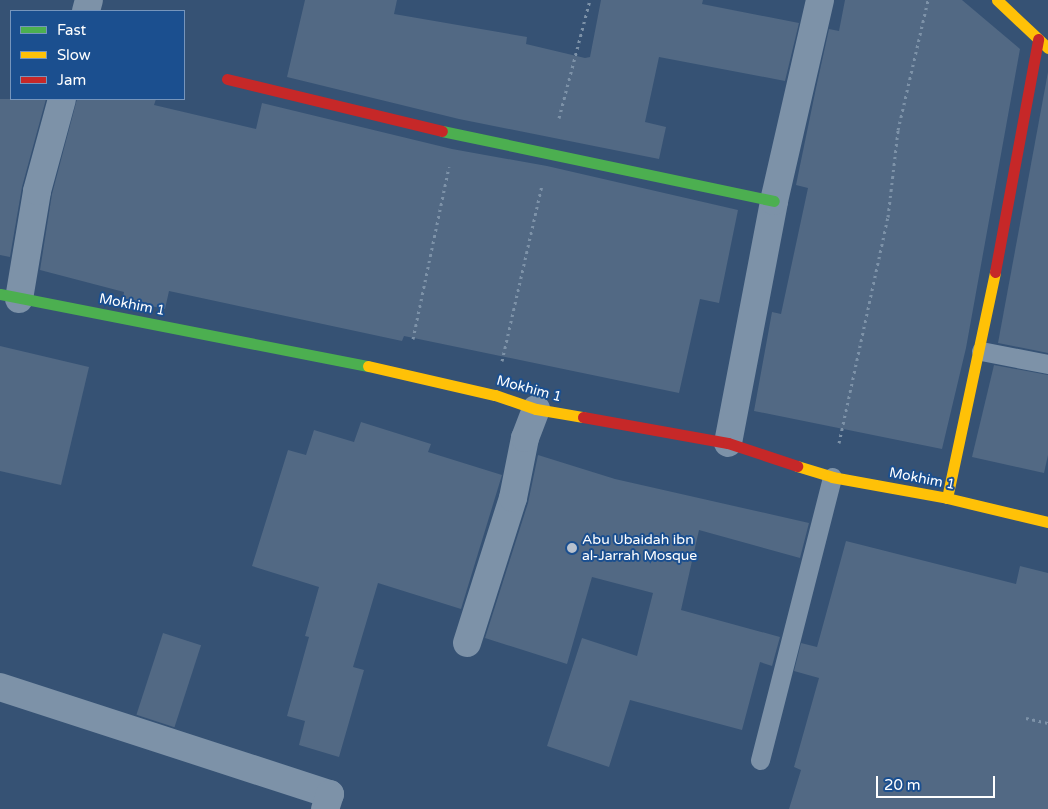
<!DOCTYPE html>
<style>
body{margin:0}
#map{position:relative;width:1048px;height:809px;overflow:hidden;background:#365274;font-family:"Varela Round",sans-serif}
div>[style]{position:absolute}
.building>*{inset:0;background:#526984;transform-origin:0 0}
.path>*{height:3px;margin-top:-1.5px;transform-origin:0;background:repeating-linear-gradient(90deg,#7d92a8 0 2.5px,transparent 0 6.5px)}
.lane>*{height:19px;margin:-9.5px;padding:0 9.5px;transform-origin:9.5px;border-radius:9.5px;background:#7d92a8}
.street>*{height:28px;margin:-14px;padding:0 14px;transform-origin:14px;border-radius:14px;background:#7d92a8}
.fast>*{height:11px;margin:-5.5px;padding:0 5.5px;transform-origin:5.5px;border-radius:5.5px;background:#4caf50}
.slow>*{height:11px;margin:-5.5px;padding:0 5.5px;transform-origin:5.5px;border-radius:5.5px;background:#ffc107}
.jam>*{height:11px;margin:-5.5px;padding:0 5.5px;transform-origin:5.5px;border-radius:5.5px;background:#c62828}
.dots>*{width:14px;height:14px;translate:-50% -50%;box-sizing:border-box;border:2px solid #1b4f8f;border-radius:50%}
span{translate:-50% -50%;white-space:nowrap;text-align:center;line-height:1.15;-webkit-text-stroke:4px #1b4f8f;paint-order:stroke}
.street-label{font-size:14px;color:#fff}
.poi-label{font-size:14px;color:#fff}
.left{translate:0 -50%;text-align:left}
.legend{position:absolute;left:10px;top:10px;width:175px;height:90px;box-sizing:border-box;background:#1b4f8f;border:1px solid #7695bc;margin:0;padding:6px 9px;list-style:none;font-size:15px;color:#fff}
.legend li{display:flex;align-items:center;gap:10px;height:25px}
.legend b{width:25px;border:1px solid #7695bc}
.scale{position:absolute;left:876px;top:776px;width:119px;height:22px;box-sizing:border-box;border:2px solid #fff;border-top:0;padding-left:6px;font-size:15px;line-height:18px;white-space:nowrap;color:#fff;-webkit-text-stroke:4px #1b4f8f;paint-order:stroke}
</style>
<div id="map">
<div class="building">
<div style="clip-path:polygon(305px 0,397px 0,394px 14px,527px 37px,526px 44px,585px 58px,590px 57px,601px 0,703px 0,702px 4px,799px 23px,785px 81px,659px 57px,645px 122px,666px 127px,659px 159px,459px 119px,287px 77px)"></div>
<div style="clip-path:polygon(845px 0,962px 0,1020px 49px,966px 348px,942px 449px,754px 411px,772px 312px,781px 314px,808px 188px,796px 185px,816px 88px,829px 29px,839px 31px)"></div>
<div style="clip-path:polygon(1048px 72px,1048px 353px,998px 343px)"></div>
<div style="clip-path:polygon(0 99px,46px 99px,22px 187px,10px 257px,0 255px)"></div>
<div style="clip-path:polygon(77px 99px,156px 99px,154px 105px,256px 129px,262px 103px,452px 149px,547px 166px,738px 210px,719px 303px,700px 299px,679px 393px,404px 336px,402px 341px,169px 291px,165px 309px,123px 300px,124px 292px,40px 270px,52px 194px)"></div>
<div style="clip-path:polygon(0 346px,89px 367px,61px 485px,0 471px)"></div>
<div style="clip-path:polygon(994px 365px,1048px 375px,1048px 455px,1044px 473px,972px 457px)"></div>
<div style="clip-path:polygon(361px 422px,431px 444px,428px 452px,502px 475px,461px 609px,378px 583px,353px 667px,364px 670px,339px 757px,299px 745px,305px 721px,287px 716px,309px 637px,305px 636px,319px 587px,252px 566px,288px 450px,306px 455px,314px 430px,354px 442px)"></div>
<div style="clip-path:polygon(538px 455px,615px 479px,809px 523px,800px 558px,699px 530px,681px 610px,780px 637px,772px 666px,760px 662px,742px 730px,630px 700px,609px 767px,547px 746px,582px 638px,637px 656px,653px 593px,592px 577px,567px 664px,485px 638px,528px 503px)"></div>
<div style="clip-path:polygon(846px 541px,1016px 584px,1020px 566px,1048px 573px,1048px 809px,789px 809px,801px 770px,794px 767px,819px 678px,794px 671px,801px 643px,817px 647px)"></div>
<div style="left:163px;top:633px;width:40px;height:86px;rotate:18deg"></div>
</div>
<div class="path">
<div style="left:559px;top:118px;width:122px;rotate:-75.3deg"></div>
<div style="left:413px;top:339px;width:176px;rotate:-78.2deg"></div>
<div style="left:502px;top:361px;width:180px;rotate:-77.2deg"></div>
<div style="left:839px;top:443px;width:231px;rotate:-77.8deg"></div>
<div style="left:888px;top:217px;width:88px;rotate:-83.4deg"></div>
<div style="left:898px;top:130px;width:133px;rotate:-77deg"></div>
<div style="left:1026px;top:718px;width:23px;rotate:13deg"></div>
</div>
<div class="lane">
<div style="left:981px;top:351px;width:68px;rotate:11deg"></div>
<div style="left:760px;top:760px;width:292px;rotate:-75.7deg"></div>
</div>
<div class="street">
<div style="left:86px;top:11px;width:11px;rotate:-75deg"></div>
<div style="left:19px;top:299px;width:109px;rotate:-80.5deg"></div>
<div style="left:37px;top:191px;width:95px;rotate:-74.8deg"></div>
<div style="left:728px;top:443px;width:246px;rotate:-79.2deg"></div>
<div style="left:774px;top:201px;width:206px;rotate:-77.1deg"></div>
<div style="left:467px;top:643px;width:152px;rotate:-72.4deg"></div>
<div style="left:513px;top:498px;width:61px;rotate:-78.7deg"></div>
<div style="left:525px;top:438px;width:31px;rotate:-69deg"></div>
<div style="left:0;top:687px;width:347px;rotate:18deg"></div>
<div style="left:330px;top:794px;width:16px;rotate:108deg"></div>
</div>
<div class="fast">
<div style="left:442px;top:131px;width:339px;rotate:11.9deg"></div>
<div style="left:0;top:294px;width:375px;rotate:11.1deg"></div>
</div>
<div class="slow">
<div style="left:997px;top:0;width:70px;rotate:43.3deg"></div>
<div style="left:368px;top:366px;width:130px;rotate:12.9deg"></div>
<div style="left:495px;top:395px;width:43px;rotate:18.9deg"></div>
<div style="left:536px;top:409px;width:48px;rotate:9.7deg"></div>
<div style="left:797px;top:466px;width:37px;rotate:17deg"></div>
<div style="left:832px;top:477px;width:117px;rotate:10.3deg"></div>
<div style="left:947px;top:498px;width:104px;rotate:13.4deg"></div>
<div style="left:947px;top:498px;width:231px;rotate:-78deg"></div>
</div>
<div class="jam">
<div style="left:227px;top:79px;width:221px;rotate:13.6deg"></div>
<div style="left:995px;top:272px;width:237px;rotate:-79.5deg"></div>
<div style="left:583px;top:417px;width:147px;rotate:10.2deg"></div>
<div style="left:728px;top:443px;width:73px;rotate:18.4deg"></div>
</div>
<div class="dots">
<div style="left:572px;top:548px;background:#b9c2ce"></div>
</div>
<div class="street-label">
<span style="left:132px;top:305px;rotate:11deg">Mokhim 1</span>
<span style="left:529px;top:389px;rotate:15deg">Mokhim 1</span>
<span style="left:922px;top:479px;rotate:11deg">Mokhim 1</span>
</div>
<div class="poi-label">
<span class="left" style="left:582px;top:548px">Abu Ubaidah ibn<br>al-Jarrah Mosque</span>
</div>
<ul class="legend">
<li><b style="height:6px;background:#4caf50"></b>Fast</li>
<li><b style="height:6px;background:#ffc107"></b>Slow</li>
<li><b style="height:6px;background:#c62828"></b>Jam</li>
</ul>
<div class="scale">20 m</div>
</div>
